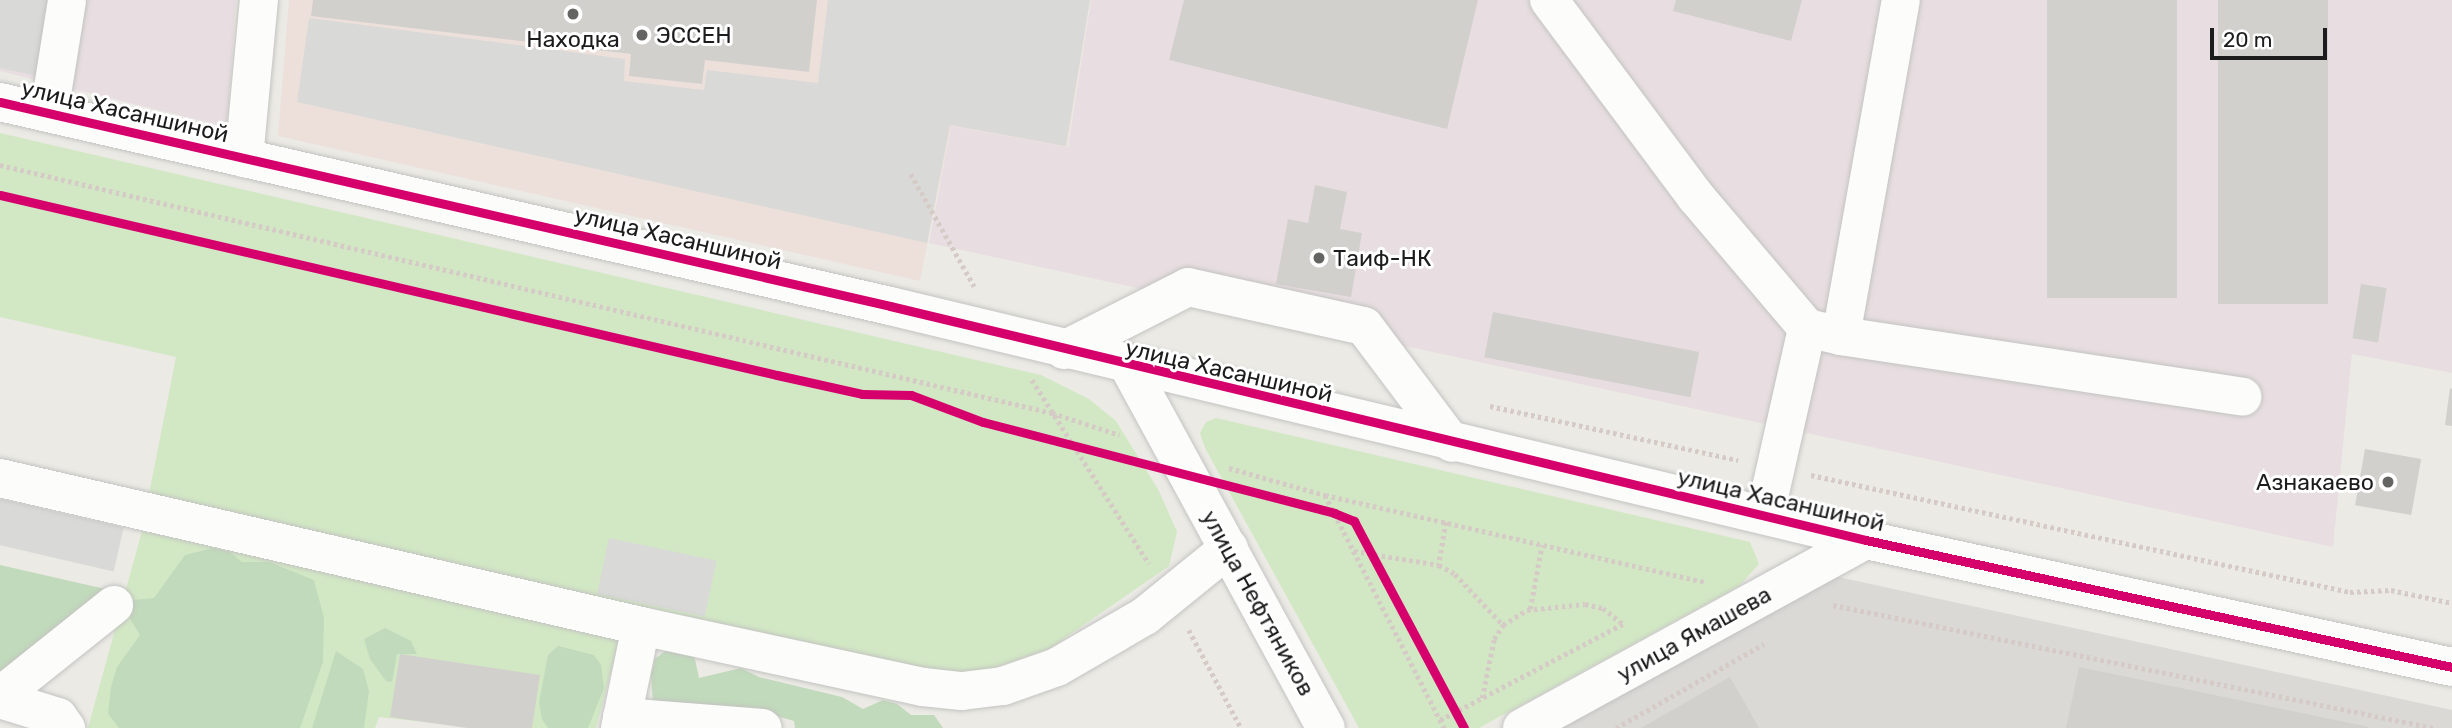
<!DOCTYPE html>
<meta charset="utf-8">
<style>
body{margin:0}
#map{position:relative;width:2452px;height:728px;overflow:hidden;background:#ebeae5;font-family:Rubik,sans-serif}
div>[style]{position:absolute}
.residential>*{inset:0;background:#dad9d6}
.commercial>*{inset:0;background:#ede0db}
.industrial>*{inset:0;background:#e8dee2}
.grass>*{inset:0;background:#d2e8c4}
.forest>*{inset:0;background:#c1dabb}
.parking>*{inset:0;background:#d9d9d7;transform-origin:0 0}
.building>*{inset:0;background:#d2d0cc;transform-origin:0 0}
.path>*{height:4.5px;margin-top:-2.25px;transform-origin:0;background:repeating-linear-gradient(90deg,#d5cac5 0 3.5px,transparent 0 7px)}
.roads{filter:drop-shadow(0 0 2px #c3c3c1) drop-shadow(0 0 2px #c3c3c1)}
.minor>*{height:38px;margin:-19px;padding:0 19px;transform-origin:19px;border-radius:19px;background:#fcfcfb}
.cycleway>*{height:9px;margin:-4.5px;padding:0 4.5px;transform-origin:4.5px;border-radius:4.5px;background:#d6006c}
.dots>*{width:19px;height:19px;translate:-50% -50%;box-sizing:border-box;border:4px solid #fff;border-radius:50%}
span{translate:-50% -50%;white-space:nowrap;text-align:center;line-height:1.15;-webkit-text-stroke:6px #fff;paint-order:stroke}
.poi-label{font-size:23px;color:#1c1c1c}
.left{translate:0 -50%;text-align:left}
.right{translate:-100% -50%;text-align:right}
.street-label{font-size:23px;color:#1c1c1c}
.scale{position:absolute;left:2210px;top:28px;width:117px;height:32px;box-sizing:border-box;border:4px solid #1c1c1c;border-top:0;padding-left:9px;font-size:21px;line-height:24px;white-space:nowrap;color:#1c1c1c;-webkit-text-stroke:5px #fff;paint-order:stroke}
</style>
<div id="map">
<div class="residential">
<div style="clip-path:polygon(1829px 575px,2452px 710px,2452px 728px,1548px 728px)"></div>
</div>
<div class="commercial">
<div style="clip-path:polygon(289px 0,1090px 0,1067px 147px,951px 126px,920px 281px,278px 136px)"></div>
</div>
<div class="industrial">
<div style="clip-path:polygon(0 0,236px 0,227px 127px,0 71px)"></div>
<div style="clip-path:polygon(1091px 0,2452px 0,2452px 373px,2352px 354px,2333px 547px,929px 243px,951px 126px,1068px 147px)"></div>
</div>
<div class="grass">
<div style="clip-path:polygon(0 133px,1041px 375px,1089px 399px,1116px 421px,1159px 491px,1177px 532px,1169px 566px,1049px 649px,967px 677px,148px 499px,176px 357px,0 317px)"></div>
<div style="clip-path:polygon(1216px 418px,1750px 542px,1759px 564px,1739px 586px,1479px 728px,1359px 728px,1205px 448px,1200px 433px,1206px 422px)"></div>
<div style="clip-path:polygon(142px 531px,620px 637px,596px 728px,478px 728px,379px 717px,375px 728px,88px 728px)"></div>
</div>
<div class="forest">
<div style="clip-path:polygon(213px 548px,230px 552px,242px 562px,269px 562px,314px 580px,324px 618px,323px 662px,300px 728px,119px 728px,108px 714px,111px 687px,117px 667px,140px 635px,130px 619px,133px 600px,154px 598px,185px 555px)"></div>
<div style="clip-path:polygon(0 565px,114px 591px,0 679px)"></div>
<div style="clip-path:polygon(385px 628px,411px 641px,417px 654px,397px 654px,392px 682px,386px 681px,370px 659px,364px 639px)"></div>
<div style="clip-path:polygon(558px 646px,594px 655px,601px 665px,604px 688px,588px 728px,548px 728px,542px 719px,539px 702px,548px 655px)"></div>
<div style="clip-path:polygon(669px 648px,694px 655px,699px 678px,741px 668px,759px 677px,842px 697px,863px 709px,883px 700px,897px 704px,911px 715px,934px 715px,943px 728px,795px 728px,794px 721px,770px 714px,653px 703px,651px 675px,655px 659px)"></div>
<div style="clip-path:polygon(336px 651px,363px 669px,369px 691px,364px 728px,312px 728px)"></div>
</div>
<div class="parking">
<div style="clip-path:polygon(0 0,57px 0,42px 77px,0 68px)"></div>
<div style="clip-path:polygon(828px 0,1090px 0,1066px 146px,950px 125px,927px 243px,297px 102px,309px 18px,625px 59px,624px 81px,704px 90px,707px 70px,818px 83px)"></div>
<div style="left:0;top:499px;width:127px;height:45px;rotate:13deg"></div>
<div style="left:609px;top:538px;width:110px;height:57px;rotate:12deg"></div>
</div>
<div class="building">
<div style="clip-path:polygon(313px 0,817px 0,809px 72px,705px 60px,702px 84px,629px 76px,631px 54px,311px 16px)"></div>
<div style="clip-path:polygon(1184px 0,1478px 0,1447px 129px,1169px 60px)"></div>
<div style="clip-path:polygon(1676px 0,1802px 0,1791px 41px,1673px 11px)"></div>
<div style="left:2047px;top:0;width:130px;height:298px"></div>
<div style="left:2218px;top:0;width:110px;height:304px"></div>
<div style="clip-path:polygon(1315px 185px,1347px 192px,1340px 229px,1362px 233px,1351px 297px,1276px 284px,1288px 219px,1308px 223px)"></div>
<div style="left:2361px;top:284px;width:26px;height:55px;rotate:9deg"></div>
<div style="left:1493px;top:312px;width:210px;height:46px;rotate:11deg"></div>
<div style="clip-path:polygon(2450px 388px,2452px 389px,2452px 426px,2445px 425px)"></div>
<div style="left:2365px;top:449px;width:57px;height:57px;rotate:10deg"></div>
<div style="clip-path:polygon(400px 654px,540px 675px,532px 728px,467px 728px,390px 717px)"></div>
<div style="clip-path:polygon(2079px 667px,2369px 727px,2369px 728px,2066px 728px)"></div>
<div style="clip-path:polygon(1730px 677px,1759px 728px,1641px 728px)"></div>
</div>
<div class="path">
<div style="left:0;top:165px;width:1081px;rotate:13.26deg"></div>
<div style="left:1052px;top:413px;width:71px;rotate:17.9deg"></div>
<div style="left:911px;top:174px;width:129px;rotate:60.6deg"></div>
<div style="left:1032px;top:380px;width:218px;rotate:57.5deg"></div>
<div style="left:1490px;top:406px;width:254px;rotate:12.3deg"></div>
<div style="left:1229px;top:468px;width:100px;rotate:15.7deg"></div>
<div style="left:1325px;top:495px;width:389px;rotate:12.9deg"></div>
<div style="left:1811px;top:475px;width:552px;rotate:12.25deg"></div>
<div style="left:2350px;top:592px;width:41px;rotate:-2.8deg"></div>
<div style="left:2391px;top:590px;width:62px;rotate:12deg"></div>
<div style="left:1325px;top:495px;width:262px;rotate:62.9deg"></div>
<div style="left:1446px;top:522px;width:44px;rotate:99.2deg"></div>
<div style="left:1439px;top:565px;width:18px;rotate:29deg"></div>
<div style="left:1455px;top:574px;width:70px;rotate:46.7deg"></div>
<div style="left:1354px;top:551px;width:86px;rotate:9.4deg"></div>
<div style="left:1833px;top:605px;width:613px;rotate:11.57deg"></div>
<div style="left:1530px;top:609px;width:65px;rotate:-79.4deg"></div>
<div style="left:1189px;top:630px;width:111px;rotate:62deg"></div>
<div style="left:1482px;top:698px;width:60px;rotate:-78.5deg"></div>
<div style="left:1494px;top:639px;width:17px;rotate:-57deg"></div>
<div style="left:1503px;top:625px;width:28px;rotate:-32deg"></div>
<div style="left:1527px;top:610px;width:58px;rotate:-5.9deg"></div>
<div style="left:1585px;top:604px;width:18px;rotate:13deg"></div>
<div style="left:1603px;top:608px;width:26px;rotate:39deg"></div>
<div style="left:1440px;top:720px;width:209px;rotate:-27.7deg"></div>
<div style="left:1616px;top:728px;width:170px;rotate:-29.6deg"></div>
</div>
<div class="roads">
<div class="minor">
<div style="left:1549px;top:0;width:246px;rotate:53.3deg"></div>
<div style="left:1696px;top:197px;width:172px;rotate:49.7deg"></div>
<div style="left:0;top:102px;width:913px;rotate:12.91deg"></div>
<div style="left:890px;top:306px;width:1004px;rotate:13.48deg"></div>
<div style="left:1866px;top:540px;width:600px;rotate:12.23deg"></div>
<div style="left:49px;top:113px;width:114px;rotate:-80.9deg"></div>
<div style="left:244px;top:158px;width:159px;rotate:-84.6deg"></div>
<div style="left:1841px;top:336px;width:406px;rotate:8.6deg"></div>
<div style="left:1064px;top:350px;width:139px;rotate:-26.9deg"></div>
<div style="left:1188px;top:287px;width:180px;rotate:12.5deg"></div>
<div style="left:1364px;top:326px;width:146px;rotate:53.1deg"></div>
<div style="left:1129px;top:367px;width:411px;rotate:61.4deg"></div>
<div style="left:0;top:478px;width:658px;rotate:13deg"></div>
<div style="left:641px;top:626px;width:289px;rotate:12.2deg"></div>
<div style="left:923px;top:687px;width:39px;rotate:6deg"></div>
<div style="left:962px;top:691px;width:41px;rotate:-7deg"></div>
<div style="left:1003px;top:686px;width:57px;rotate:-19.4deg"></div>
<div style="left:1057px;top:667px;width:102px;rotate:-30.1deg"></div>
<div style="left:1145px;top:616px;width:108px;rotate:-39deg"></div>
<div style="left:1765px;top:515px;width:192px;rotate:-77.3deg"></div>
<div style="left:1807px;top:328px;width:35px;rotate:13deg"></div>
<div style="left:1841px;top:336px;width:341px;rotate:-79.9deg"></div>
<div style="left:0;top:696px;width:146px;rotate:-38.6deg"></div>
<div style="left:0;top:699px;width:61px;rotate:17.2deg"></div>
<div style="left:58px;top:717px;width:14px;rotate:54deg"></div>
<div style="left:622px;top:717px;width:141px;rotate:4.5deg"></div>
<div style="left:620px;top:728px;width:104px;rotate:-78.4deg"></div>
<div style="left:1522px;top:728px;width:392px;rotate:-28.7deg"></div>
</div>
</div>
<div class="cycleway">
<div style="left:0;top:102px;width:913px;rotate:12.91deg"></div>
<div style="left:890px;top:306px;width:1004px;rotate:13.48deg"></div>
<div style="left:1866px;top:540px;width:600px;rotate:12.23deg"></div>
<div style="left:0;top:195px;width:798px;rotate:13.04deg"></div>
<div style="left:777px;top:375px;width:87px;rotate:12.6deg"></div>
<div style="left:862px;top:394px;width:49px;rotate:1.2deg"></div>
<div style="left:911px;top:395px;width:77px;rotate:20.6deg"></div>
<div style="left:983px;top:422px;width:363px;rotate:14.5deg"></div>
<div style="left:1334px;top:513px;width:22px;rotate:22deg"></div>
<div style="left:1354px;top:521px;width:234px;rotate:62deg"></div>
</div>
<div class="dots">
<div style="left:573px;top:14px;background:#646462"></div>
<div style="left:642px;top:35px;background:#646462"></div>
<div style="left:1319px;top:258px;background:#646462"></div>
<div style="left:2388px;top:482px;background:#646462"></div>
</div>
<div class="poi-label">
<span class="left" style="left:656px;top:35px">ЭССЕН</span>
<span style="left:573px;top:39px">Находка</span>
<span class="left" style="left:1333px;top:258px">Таиф-НК</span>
<span class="right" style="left:2374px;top:482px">Азнакаево</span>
</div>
<div class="street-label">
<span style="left:125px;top:111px;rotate:13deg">улица Хасаншиной</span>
<span style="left:678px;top:238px;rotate:13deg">улица Хасаншиной</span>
<span style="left:1229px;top:371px;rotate:13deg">улица Хасаншиной</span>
<span style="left:1781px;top:500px;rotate:13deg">улица Хасаншиной</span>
<span style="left:1258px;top:603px;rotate:61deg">улица Нефтяников</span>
<span style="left:1694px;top:634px;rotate:-29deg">улица Ямашева</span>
</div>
<div class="scale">20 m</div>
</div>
